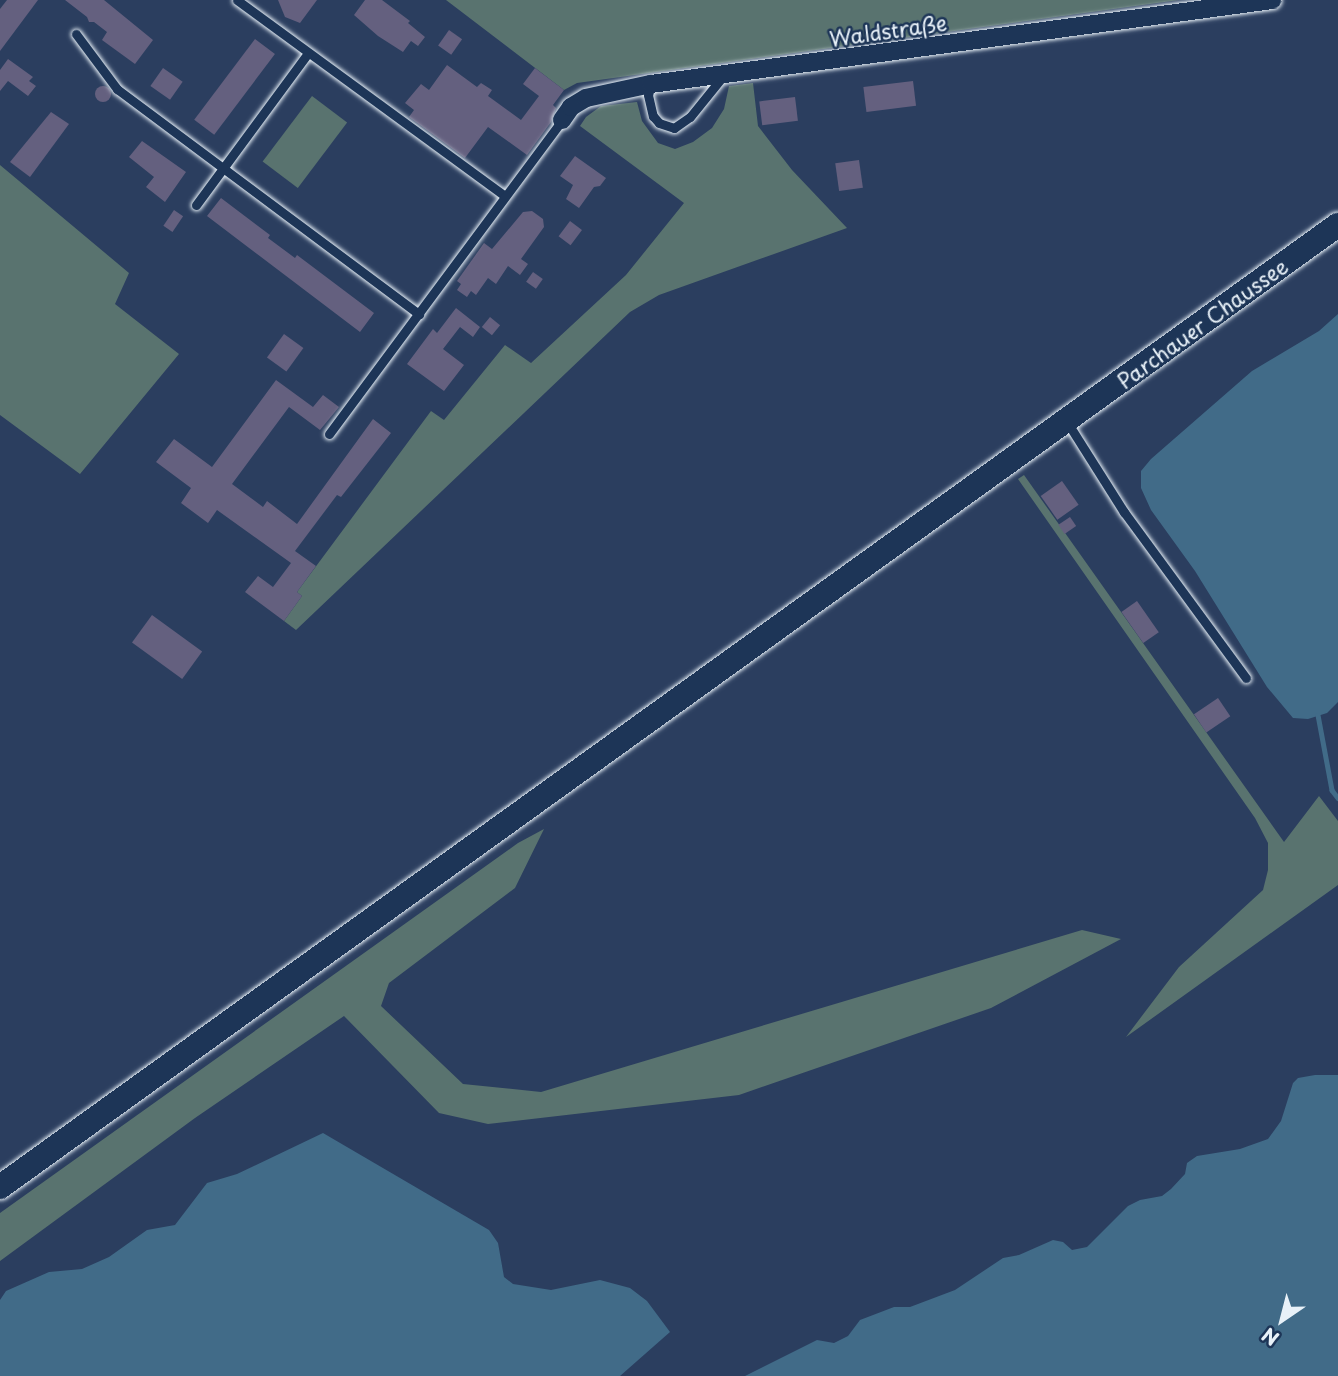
<!DOCTYPE html>
<meta charset="utf-8">
<style>
body{margin:0}
#map{position:relative;width:1338px;height:1376px;overflow:hidden;background:#2b3e5f;font-family:"Playpen Sans",sans-serif}
div>[style]{position:absolute}
.green>*{inset:0;background:#59736f;transform-origin:0 0}
.water>*{inset:0;background:#416b88}
.stream>*{height:4.5px;margin:-2.25px;padding:0 2.25px;transform-origin:2.25px;border-radius:2.25px;background:#416b88}
.building>*{inset:0;background:#64607f;transform-origin:0 0}
.round{border-radius:50%}
.roads{filter:drop-shadow(0 0 2px #e8f1f8) drop-shadow(0 0 2px #e8f1f8)}
.lane>*{height:9px;margin:-4.5px;padding:0 4.5px;transform-origin:4.5px;border-radius:4.5px;background:#1d3557}
.street>*{height:18px;margin:-9px;padding:0 9px;transform-origin:9px;border-radius:9px;background:#1d3557}
.secondary>*{height:24px;margin:-12px;padding:0 12px;transform-origin:12px;border-radius:12px;background:#1d3557}
span{translate:-50% -50%;white-space:nowrap;text-align:center;line-height:1.15;-webkit-text-stroke:5px #1d3557;paint-order:stroke}
.street-label{font-size:21px;color:#e8f1f8}
.north{position:absolute;left:1247px;top:1285px;width:70px;height:70px;-webkit-text-stroke:5px #1d3557;paint-order:stroke;rotate:215deg;font-size:19px;font-weight:700;line-height:28px;text-align:center;color:#e8f1f8}
.north::after{content:'';display:block;margin:auto;width:24px;height:32px;background:#e8f1f8;clip-path:polygon(50% 0,100% 100%,50% 72%,0 100%)}
</style>
<div id="map">
<div class="green">
<div style="clip-path:polygon(446px 0,1179px 0,577px 83px,564px 90px)"></div>
<div style="clip-path:polygon(753px 83px,758px 126px,792px 170px,847px 228px,659px 295px,630px 312px,296px 630px,284px 621px,302px 596px,297px 592px,431px 411px,444px 420px,505px 345px,531px 363px,626px 275px,684px 203px,580px 126px,586px 117px,601px 106px,637px 102px,642px 121px,658px 143px,675px 149px,693px 142px,712px 128px,724px 109px,729px 86px)"></div>
<div style="left:312px;top:96px;width:44px;height:82px;rotate:37deg"></div>
<div style="clip-path:polygon(0 165px,129px 273px,115px 304px,179px 354px,80px 474px,0 415px)"></div>
<div style="clip-path:polygon(1024px 475px,1284px 842px,1319px 796px,1338px 821px,1338px 885px,1126px 1037px,1179px 967px,1263px 890px,1268px 870px,1268px 843px,1255px 818px,1018px 479px)"></div>
<div style="clip-path:polygon(544px 829px,515px 888px,389px 983px,381px 1006px,463px 1084px,541px 1092px,1082px 930px,1121px 939px,991px 1008px,739px 1095px,488px 1124px,439px 1113px,344px 1016px,195px 1118px,0 1261px,0 1213px,518px 843px)"></div>
</div>
<div class="water">
<div style="clip-path:polygon(1338px 314px,1338px 702px,1327px 713px,1308px 719px,1293px 718px,1267px 687px,1195px 571px,1151px 510px,1141px 488px,1141px 471px,1151px 459px,1252px 371px,1319px 331px)"></div>
<div style="clip-path:polygon(1315px 1075px,1338px 1075px,1338px 1376px,745px 1376px,817px 1340px,834px 1343px,848px 1336px,860px 1320px,894px 1307px,910px 1307px,955px 1290px,1003px 1258px,1019px 1255px,1053px 1240px,1063px 1242px,1072px 1250px,1087px 1247px,1128px 1206px,1140px 1200px,1162px 1196px,1171px 1189px,1185px 1174px,1187px 1163px,1197px 1156px,1240px 1149px,1268px 1139px,1281px 1121px,1293px 1083px,1298px 1078px)"></div>
<div style="clip-path:polygon(323px 1133px,489px 1230px,498px 1243px,504px 1277px,513px 1284px,551px 1290px,600px 1280px,630px 1288px,647px 1301px,670px 1332px,620px 1376px,0 1376px,0 1300px,6px 1291px,49px 1272px,82px 1269px,109px 1257px,147px 1230px,175px 1225px,207px 1183px,237px 1174px)"></div>
</div>
<div class="stream">
<div style="left:1318px;top:715px;width:76px;rotate:79.4deg"></div>
<div style="left:1332px;top:790px;width:10px;rotate:53deg"></div>
</div>
<div class="building">
<div style="clip-path:polygon(7px 0,38px 0,0 51px,0 9px)"></div>
<div style="clip-path:polygon(65px 0,104px 0,153px 40px,135px 64px,102px 40px,107px 32px,94px 22px,89px 22px,87px 17px)"></div>
<div style="clip-path:polygon(278px 0,317px 0,300px 23px,285px 17px)"></div>
<div style="clip-path:polygon(365px 0,382px 0,410px 21px,408px 23px,425px 37px,418px 46px,411px 41px,403px 52px,378px 36px,354px 15px)"></div>
<div style="left:449px;top:30px;width:16px;height:19px;rotate:35deg"></div>
<div style="left:255px;top:39px;width:25px;height:101px;rotate:37deg"></div>
<div style="clip-path:polygon(8px 59px,33px 77px,29px 81px,36px 86px,28px 96px,8px 81px,0 91px,0 70px)"></div>
<div style="clip-path:polygon(447px 65px,477px 87px,481px 83px,492px 90px,488px 96px,521px 120px,539px 96px,523px 84px,535px 68px,564px 90px,553px 105px,556px 108px,551px 122px,527px 155px,488px 127px,465px 158px,409px 117px,414px 110px,405px 103px,421px 84px,429px 90px)"></div>
<div style="left:163px;top:68px;width:24px;height:22px;rotate:35deg"></div>
<div style="left:913px;top:81px;width:25px;height:50px;rotate:83deg"></div>
<div class="round" style="left:95px;top:86px;width:16px;height:16px"></div>
<div style="left:795px;top:97px;width:24px;height:36px;rotate:83deg"></div>
<div style="clip-path:polygon(51px 112px,69px 124px,30px 177px,10px 162px)"></div>
<div style="clip-path:polygon(142px 141px,186px 172px,165px 202px,146px 187px,154px 177px,129px 157px)"></div>
<div style="clip-path:polygon(575px 156px,606px 178px,600px 186px,594px 187px,579px 208px,566px 199px,573px 185px,560px 176px)"></div>
<div style="left:859px;top:160px;width:28px;height:24px;rotate:82deg"></div>
<div style="clip-path:polygon(221px 198px,270px 235px,268px 238px,295px 258px,297px 255px,374px 313px,360px 332px,207px 216px)"></div>
<div style="left:174px;top:210px;width:11px;height:19px;rotate:34deg"></div>
<div style="clip-path:polygon(532px 211px,543px 219px,544px 227px,521px 259px,528px 264px,520px 275px,508px 266px,496px 284px,488px 278px,476px 295px,471px 291px,467px 297px,457px 290px,461px 284px,457px 281px,484px 243px,492px 249px,523px 212px)"></div>
<div style="left:570px;top:221px;width:15px;height:19px;rotate:37deg"></div>
<div style="left:533px;top:272px;width:12px;height:12px;rotate:35deg"></div>
<div style="clip-path:polygon(456px 308px,480px 327px,473px 337px,460px 327px,443px 349px,464px 365px,444px 391px,407px 364px,433px 329px,437px 333px)"></div>
<div style="left:490px;top:317px;width:13px;height:13px;rotate:39deg"></div>
<div style="left:284px;top:334px;width:24px;height:29px;rotate:36deg"></div>
<div style="clip-path:polygon(276px 380px,313px 407px,323px 395px,339px 407px,320px 430px,289px 407px,232px 484px,263px 507px,267px 501px,297px 524px,373px 419px,391px 433px,341px 497px,337px 495px,295px 551px,316px 566px,297px 592px,302px 596px,284px 621px,245px 592px,258px 576px,273px 587px,291px 563px,217px 510px,208px 523px,181px 503px,191px 488px,156px 462px,174px 439px,212px 467px)"></div>
<div style="left:1062px;top:481px;width:29px;height:26px;rotate:55deg"></div>
<div style="left:1070px;top:517px;width:11px;height:14px;rotate:56deg"></div>
<div style="left:1137px;top:601px;width:38px;height:19px;rotate:55deg"></div>
<div style="left:152px;top:615px;width:62px;height:34px;rotate:36deg"></div>
<div style="left:1218px;top:698px;width:22px;height:29px;rotate:56deg"></div>
</div>
<div class="roads">
<div class="lane">
<div style="left:237px;top:0;width:332px;rotate:36.2deg"></div>
<div style="left:76px;top:34px;width:69px;rotate:53.3deg"></div>
<div style="left:117px;top:89px;width:377px;rotate:36.7deg"></div>
<div style="left:651px;top:84px;width:11px;rotate:105deg"></div>
<div style="left:648px;top:95px;width:22px;rotate:77deg"></div>
<div style="left:653px;top:116px;width:9px;rotate:49deg"></div>
<div style="left:659px;top:123px;width:16px;rotate:18deg"></div>
<div style="left:674px;top:128px;width:19px;rotate:-35deg"></div>
<div style="left:690px;top:117px;width:54px;rotate:-51deg"></div>
<div style="left:196px;top:205px;width:189px;rotate:-53.6deg"></div>
<div style="left:1067px;top:422px;width:107px;rotate:57.7deg"></div>
<div style="left:1124px;top:512px;width:206px;rotate:53.7deg"></div>
<div style="left:329px;top:434px;width:391px;rotate:-53.4deg"></div>
</div>
<div class="street">
<div style="left:562px;top:120px;width:16px;rotate:-55deg"></div>
<div style="left:571px;top:107px;width:17px;rotate:-31deg"></div>
<div style="left:586px;top:98px;width:66px;rotate:-12.2deg"></div>
<div style="left:651px;top:84px;width:627px;rotate:-7.7deg"></div>
</div>
<div class="secondary">
<div style="left:0;top:1187px;width:1648px;rotate:-35.72deg"></div>
</div>
</div>
<div class="street-label">
<span style="left:888px;top:30px;rotate:-8deg">Waldstraße</span>
<span style="left:1202px;top:323px;rotate:-36deg">Parchauer Chaussee</span>
</div>
<div class="north">N</div>
</div>
